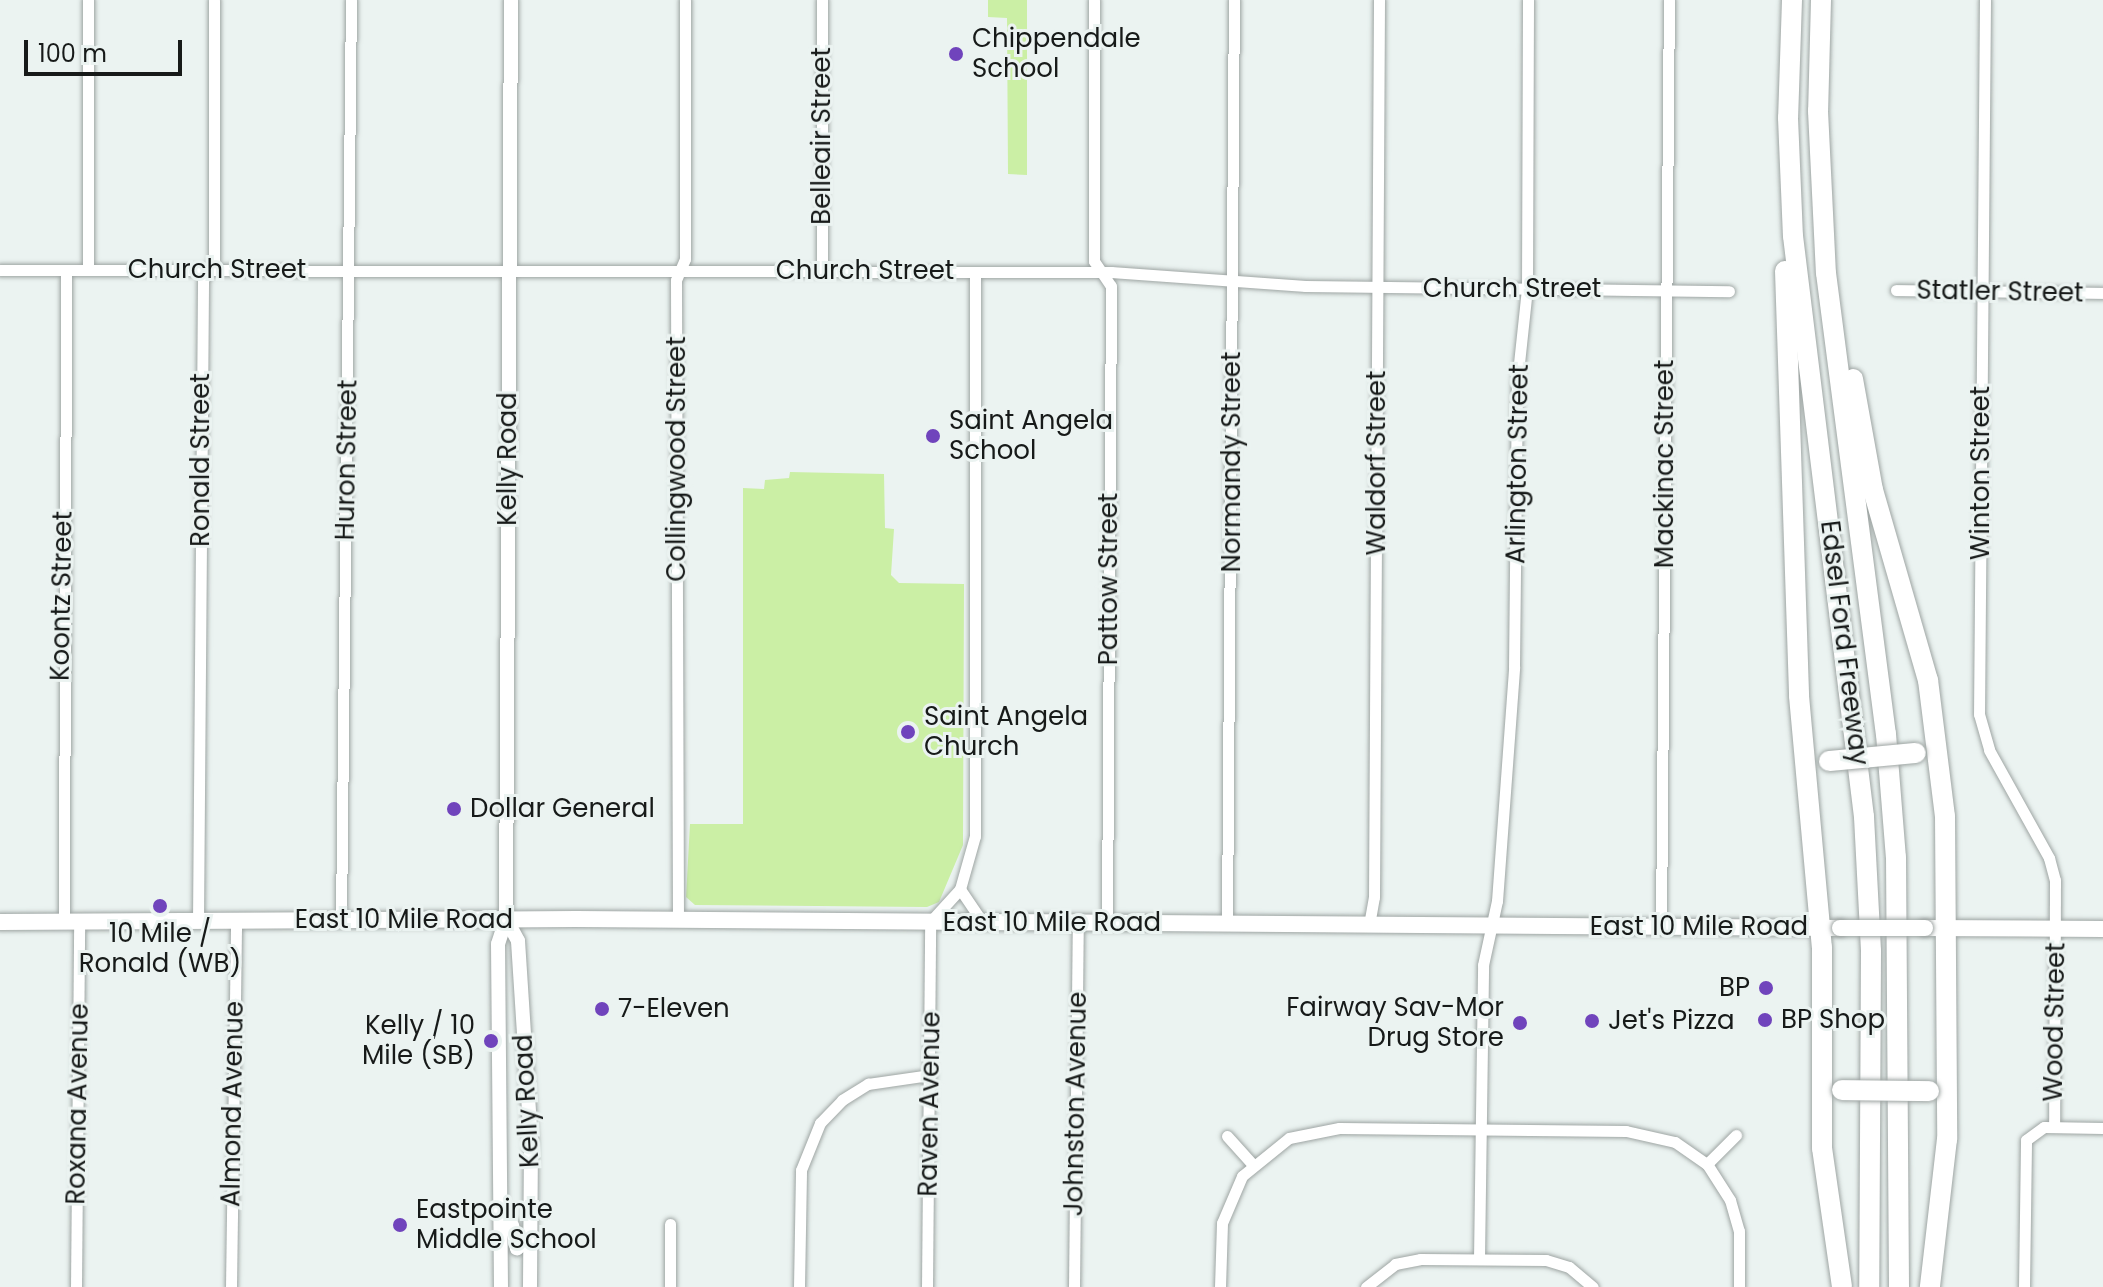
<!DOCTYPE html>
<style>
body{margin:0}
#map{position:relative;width:2103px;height:1287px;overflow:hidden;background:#ebf3f1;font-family:Poppins,sans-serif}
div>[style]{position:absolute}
.green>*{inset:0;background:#cbefa5}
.roads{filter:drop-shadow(0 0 2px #9ea5a3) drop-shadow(0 0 2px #9ea5a3)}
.minor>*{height:11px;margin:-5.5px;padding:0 5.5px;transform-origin:5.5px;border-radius:5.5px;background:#fff}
.tertiary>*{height:14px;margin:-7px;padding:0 7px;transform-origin:7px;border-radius:7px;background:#fff}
.secondary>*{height:16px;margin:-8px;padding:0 8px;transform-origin:8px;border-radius:8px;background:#fff}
.motorway>*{height:20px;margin:-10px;padding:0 10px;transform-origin:10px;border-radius:10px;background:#fff}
.bridges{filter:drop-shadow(0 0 2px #9ea5a3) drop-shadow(0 0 2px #9ea5a3)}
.secondary-bridge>*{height:16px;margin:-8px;padding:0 8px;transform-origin:8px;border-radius:8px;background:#fff}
.motorway-bridge>*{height:20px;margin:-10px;padding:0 10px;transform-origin:10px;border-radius:10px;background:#fff}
.dots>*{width:22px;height:22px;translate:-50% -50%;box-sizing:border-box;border:4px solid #ebf3f1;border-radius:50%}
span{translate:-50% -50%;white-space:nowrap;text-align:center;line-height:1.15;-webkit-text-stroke:6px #ebf3f1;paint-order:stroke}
.poi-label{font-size:26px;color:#171a19}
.left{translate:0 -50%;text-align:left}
.right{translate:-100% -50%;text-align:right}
.street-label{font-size:26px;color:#171a19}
.scale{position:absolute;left:24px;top:40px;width:158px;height:36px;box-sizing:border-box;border:4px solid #171a19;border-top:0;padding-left:10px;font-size:24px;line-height:28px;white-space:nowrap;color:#171a19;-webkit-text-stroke:6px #ebf3f1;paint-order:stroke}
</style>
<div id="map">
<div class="green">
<div style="clip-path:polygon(988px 0,1027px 0,1027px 175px,1008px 174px,1007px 18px,988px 17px)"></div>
<div style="clip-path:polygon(790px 472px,884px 474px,885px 528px,894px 529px,891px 575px,899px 583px,964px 584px,963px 845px,939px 902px,927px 907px,695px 905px,686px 897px,690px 824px,743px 824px,743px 488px,764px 489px,765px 480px,789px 478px)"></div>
</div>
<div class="roads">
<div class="minor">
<div style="left:1094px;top:0;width:261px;rotate:90deg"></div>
<div style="left:1094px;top:261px;width:30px;rotate:56deg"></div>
<div style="left:1111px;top:286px;width:637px;rotate:90.36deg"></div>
<div style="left:1985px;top:0;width:714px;rotate:90.48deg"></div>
<div style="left:1979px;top:714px;width:37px;rotate:74deg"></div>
<div style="left:1989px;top:750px;width:124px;rotate:60.9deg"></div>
<div style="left:2049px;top:858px;width:23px;rotate:75deg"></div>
<div style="left:2055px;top:880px;width:247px;rotate:90.2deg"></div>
<div style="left:0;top:270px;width:1111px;rotate:0.1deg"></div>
<div style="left:1111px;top:272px;width:195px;rotate:4.1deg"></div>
<div style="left:1305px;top:286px;width:424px;rotate:0.7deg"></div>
<div style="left:88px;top:270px;width:270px;rotate:-90deg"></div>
<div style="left:822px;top:271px;width:271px;rotate:-90deg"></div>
<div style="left:1896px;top:290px;width:207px;rotate:0.8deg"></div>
<div style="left:960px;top:889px;width:55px;rotate:-74.2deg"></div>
<div style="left:975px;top:836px;width:564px;rotate:-90deg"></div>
<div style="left:678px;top:920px;width:640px;rotate:-90.18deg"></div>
<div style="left:676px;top:280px;width:23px;rotate:-67deg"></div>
<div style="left:685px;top:259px;width:259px;rotate:-90deg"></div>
<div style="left:341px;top:921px;width:921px;rotate:-89.38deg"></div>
<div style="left:64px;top:922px;width:652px;rotate:-89.82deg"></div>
<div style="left:198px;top:922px;width:642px;rotate:-89.55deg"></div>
<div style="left:203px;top:280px;width:23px;rotate:-61deg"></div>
<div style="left:214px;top:260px;width:260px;rotate:-90deg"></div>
<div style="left:1227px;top:923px;width:923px;rotate:-89.57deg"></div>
<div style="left:1369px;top:925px;width:28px;rotate:-80deg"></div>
<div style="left:1374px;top:897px;width:897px;rotate:-89.68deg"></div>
<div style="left:1661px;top:928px;width:928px;rotate:-89.51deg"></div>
<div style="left:1227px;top:1136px;width:38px;rotate:48deg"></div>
<div style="left:1707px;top:1164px;width:41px;rotate:-45deg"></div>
<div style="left:1479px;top:1259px;width:294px;rotate:-89.2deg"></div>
<div style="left:1483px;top:965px;width:66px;rotate:-77.7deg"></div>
<div style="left:1497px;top:901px;width:235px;rotate:-85.8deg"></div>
<div style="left:1514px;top:667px;width:285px;rotate:-89.4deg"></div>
<div style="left:1517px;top:382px;width:94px;rotate:-83.9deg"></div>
<div style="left:1527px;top:289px;width:289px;rotate:-89.8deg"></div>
<div style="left:76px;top:1287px;width:365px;rotate:-89.5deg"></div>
<div style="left:231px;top:1287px;width:367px;rotate:-89.2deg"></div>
<div style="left:670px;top:1287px;width:63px;rotate:-90deg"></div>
<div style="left:799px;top:1287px;width:117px;rotate:-89deg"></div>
<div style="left:801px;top:1170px;width:51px;rotate:-68deg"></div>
<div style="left:820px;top:1123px;width:32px;rotate:-46deg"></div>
<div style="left:842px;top:1100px;width:31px;rotate:-32deg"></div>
<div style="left:868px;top:1084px;width:63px;rotate:-8.3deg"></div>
<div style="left:927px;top:1287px;width:365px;rotate:-89.5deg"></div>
<div style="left:930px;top:922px;width:45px;rotate:-47.7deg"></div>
<div style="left:960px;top:889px;width:40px;rotate:56deg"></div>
<div style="left:1074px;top:1287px;width:365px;rotate:-89.4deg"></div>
<div style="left:1220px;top:1287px;width:64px;rotate:-88.2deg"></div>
<div style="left:1222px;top:1223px;width:51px;rotate:-66.9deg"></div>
<div style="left:1242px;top:1176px;width:60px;rotate:-39deg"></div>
<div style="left:1289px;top:1138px;width:51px;rotate:-11.3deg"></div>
<div style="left:1339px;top:1128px;width:287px;rotate:0.6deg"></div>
<div style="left:1626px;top:1131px;width:50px;rotate:12.7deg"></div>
<div style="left:1675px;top:1142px;width:39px;rotate:35deg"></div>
<div style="left:1707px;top:1164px;width:43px;rotate:57.4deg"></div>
<div style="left:1730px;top:1200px;width:32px;rotate:74deg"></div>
<div style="left:1739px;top:1231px;width:56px;rotate:90deg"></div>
<div style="left:1366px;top:1287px;width:37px;rotate:-38deg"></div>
<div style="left:1395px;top:1264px;width:25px;rotate:-11deg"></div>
<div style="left:1420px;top:1259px;width:126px;rotate:0.5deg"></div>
<div style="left:1546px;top:1260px;width:24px;rotate:17deg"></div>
<div style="left:1569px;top:1267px;width:31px;rotate:40deg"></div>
<div style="left:2024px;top:1287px;width:147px;rotate:-89.2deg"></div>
<div style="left:2026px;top:1140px;width:22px;rotate:-36deg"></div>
<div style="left:2044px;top:1127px;width:59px;rotate:1deg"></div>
</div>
<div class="tertiary">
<div style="left:506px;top:919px;width:25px;rotate:61deg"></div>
<div style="left:518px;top:941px;width:201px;rotate:86.3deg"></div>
<div style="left:531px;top:1142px;width:145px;rotate:90.4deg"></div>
<div style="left:512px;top:1225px;width:24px;rotate:78deg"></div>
<div style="left:517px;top:1248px;width:16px;rotate:-35deg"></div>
<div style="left:501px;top:1287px;width:343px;rotate:-90.5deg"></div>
<div style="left:498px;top:944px;width:26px;rotate:-72deg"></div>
<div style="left:506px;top:919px;width:919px;rotate:-89.69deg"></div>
</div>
<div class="secondary">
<div style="left:0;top:922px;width:576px;rotate:-0.3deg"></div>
<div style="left:576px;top:919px;width:1264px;rotate:0.41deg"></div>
<div style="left:1925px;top:928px;width:178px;rotate:0.3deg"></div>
</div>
<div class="motorway">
<div style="left:1792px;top:0;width:118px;rotate:91.9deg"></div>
<div style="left:1788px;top:118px;width:118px;rotate:87.6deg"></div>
<div style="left:1793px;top:236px;width:585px;rotate:83.03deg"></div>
<div style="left:1864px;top:817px;width:134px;rotate:87deg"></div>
<div style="left:1871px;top:951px;width:336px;rotate:90.3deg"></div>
<div style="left:1821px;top:0;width:111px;rotate:91.5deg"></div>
<div style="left:1818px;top:111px;width:162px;rotate:87.2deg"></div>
<div style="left:1826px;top:273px;width:465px;rotate:82.6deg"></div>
<div style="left:1886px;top:734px;width:123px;rotate:85.4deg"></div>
<div style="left:1896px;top:857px;width:430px;rotate:89.6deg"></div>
<div style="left:1785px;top:271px;width:425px;rotate:88.1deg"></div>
<div style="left:1799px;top:696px;width:252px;rotate:84.8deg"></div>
<div style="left:1822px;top:947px;width:201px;rotate:90deg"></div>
<div style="left:1822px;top:1148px;width:140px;rotate:81.8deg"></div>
<div style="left:1853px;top:379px;width:113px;rotate:79.8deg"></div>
<div style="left:1873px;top:490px;width:198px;rotate:73.9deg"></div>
<div style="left:1928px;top:680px;width:137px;rotate:82.9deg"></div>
<div style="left:1945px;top:816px;width:323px;rotate:89.6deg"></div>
<div style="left:1947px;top:1139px;width:149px;rotate:96.6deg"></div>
</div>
</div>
<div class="bridges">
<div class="secondary-bridge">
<div style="left:1840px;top:928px;width:85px"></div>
</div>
<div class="motorway-bridge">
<div style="left:1829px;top:761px;width:87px;rotate:-5.3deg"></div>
<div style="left:1842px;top:1090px;width:87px;rotate:0.7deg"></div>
</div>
</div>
<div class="dots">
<div style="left:956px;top:54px;background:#7044bc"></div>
<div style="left:933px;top:436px;background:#7044bc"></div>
<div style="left:908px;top:732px;background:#7044bc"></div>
<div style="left:454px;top:809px;background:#7044bc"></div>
<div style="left:160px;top:906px;background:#7044bc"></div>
<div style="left:1766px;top:988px;background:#7044bc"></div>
<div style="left:602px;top:1009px;background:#7044bc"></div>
<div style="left:1765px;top:1020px;background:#7044bc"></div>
<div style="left:1592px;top:1021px;background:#7044bc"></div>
<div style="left:1520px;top:1023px;background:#7044bc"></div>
<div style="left:491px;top:1041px;background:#7044bc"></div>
<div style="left:400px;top:1225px;background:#7044bc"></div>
</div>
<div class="poi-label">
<span class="left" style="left:972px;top:54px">Chippendale<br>School</span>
<span class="left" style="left:949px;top:436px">Saint Angela<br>School</span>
<span class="left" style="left:924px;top:732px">Saint Angela<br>Church</span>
<span class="left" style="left:470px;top:809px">Dollar General</span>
<span style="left:160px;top:949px">10 Mile /<br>Ronald (WB)</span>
<span class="right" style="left:1750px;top:988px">BP</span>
<span class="right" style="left:1504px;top:1023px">Fairway Sav-Mor<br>Drug Store</span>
<span class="left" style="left:618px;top:1009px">7-Eleven</span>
<span class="left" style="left:1781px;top:1020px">BP Shop</span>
<span class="left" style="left:1608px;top:1021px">Jet's Pizza</span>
<span class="right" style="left:475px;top:1041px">Kelly / 10<br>Mile (SB)</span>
<span class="left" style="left:416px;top:1225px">Eastpointe<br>Middle School</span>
</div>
<div class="street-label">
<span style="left:822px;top:136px;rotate:-90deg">Belleair Street</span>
<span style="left:217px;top:270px">Church Street</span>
<span style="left:865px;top:271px">Church Street</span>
<span style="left:1512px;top:289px">Church Street</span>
<span style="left:2000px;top:292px;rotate:1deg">Statler Street</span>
<span style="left:508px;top:459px;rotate:-90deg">Kelly Road</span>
<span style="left:677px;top:459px;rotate:-90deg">Collingwood Street</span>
<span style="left:201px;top:460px;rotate:-90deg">Ronald Street</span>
<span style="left:347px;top:460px;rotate:-89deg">Huron Street</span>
<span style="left:1232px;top:462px;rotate:-90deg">Normandy Street</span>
<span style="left:1377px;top:463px;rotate:-90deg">Waldorf Street</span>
<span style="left:1518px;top:464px;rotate:-89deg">Arlington Street</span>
<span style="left:1665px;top:464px;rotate:-90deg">Mackinac Street</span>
<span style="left:1981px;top:473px;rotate:-90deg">Winton Street</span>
<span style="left:1109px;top:579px;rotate:-90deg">Pattow Street</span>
<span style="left:62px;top:596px;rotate:-89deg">Koontz Street</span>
<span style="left:1844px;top:643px;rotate:83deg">Edsel Ford Freeway</span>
<span style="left:404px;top:920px">East 10 Mile Road</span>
<span style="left:1052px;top:923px">East 10 Mile Road</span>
<span style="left:1699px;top:927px">East 10 Mile Road</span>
<span style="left:2055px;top:1022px;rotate:-89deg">Wood Street</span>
<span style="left:527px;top:1101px;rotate:-93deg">Kelly Road</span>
<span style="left:78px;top:1104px;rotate:-89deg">Roxana Avenue</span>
<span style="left:233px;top:1104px;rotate:-89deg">Almond Avenue</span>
<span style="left:930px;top:1104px;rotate:-89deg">Raven Avenue</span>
<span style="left:1076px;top:1104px;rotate:-89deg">Johnston Avenue</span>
</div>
<div class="scale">100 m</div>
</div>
